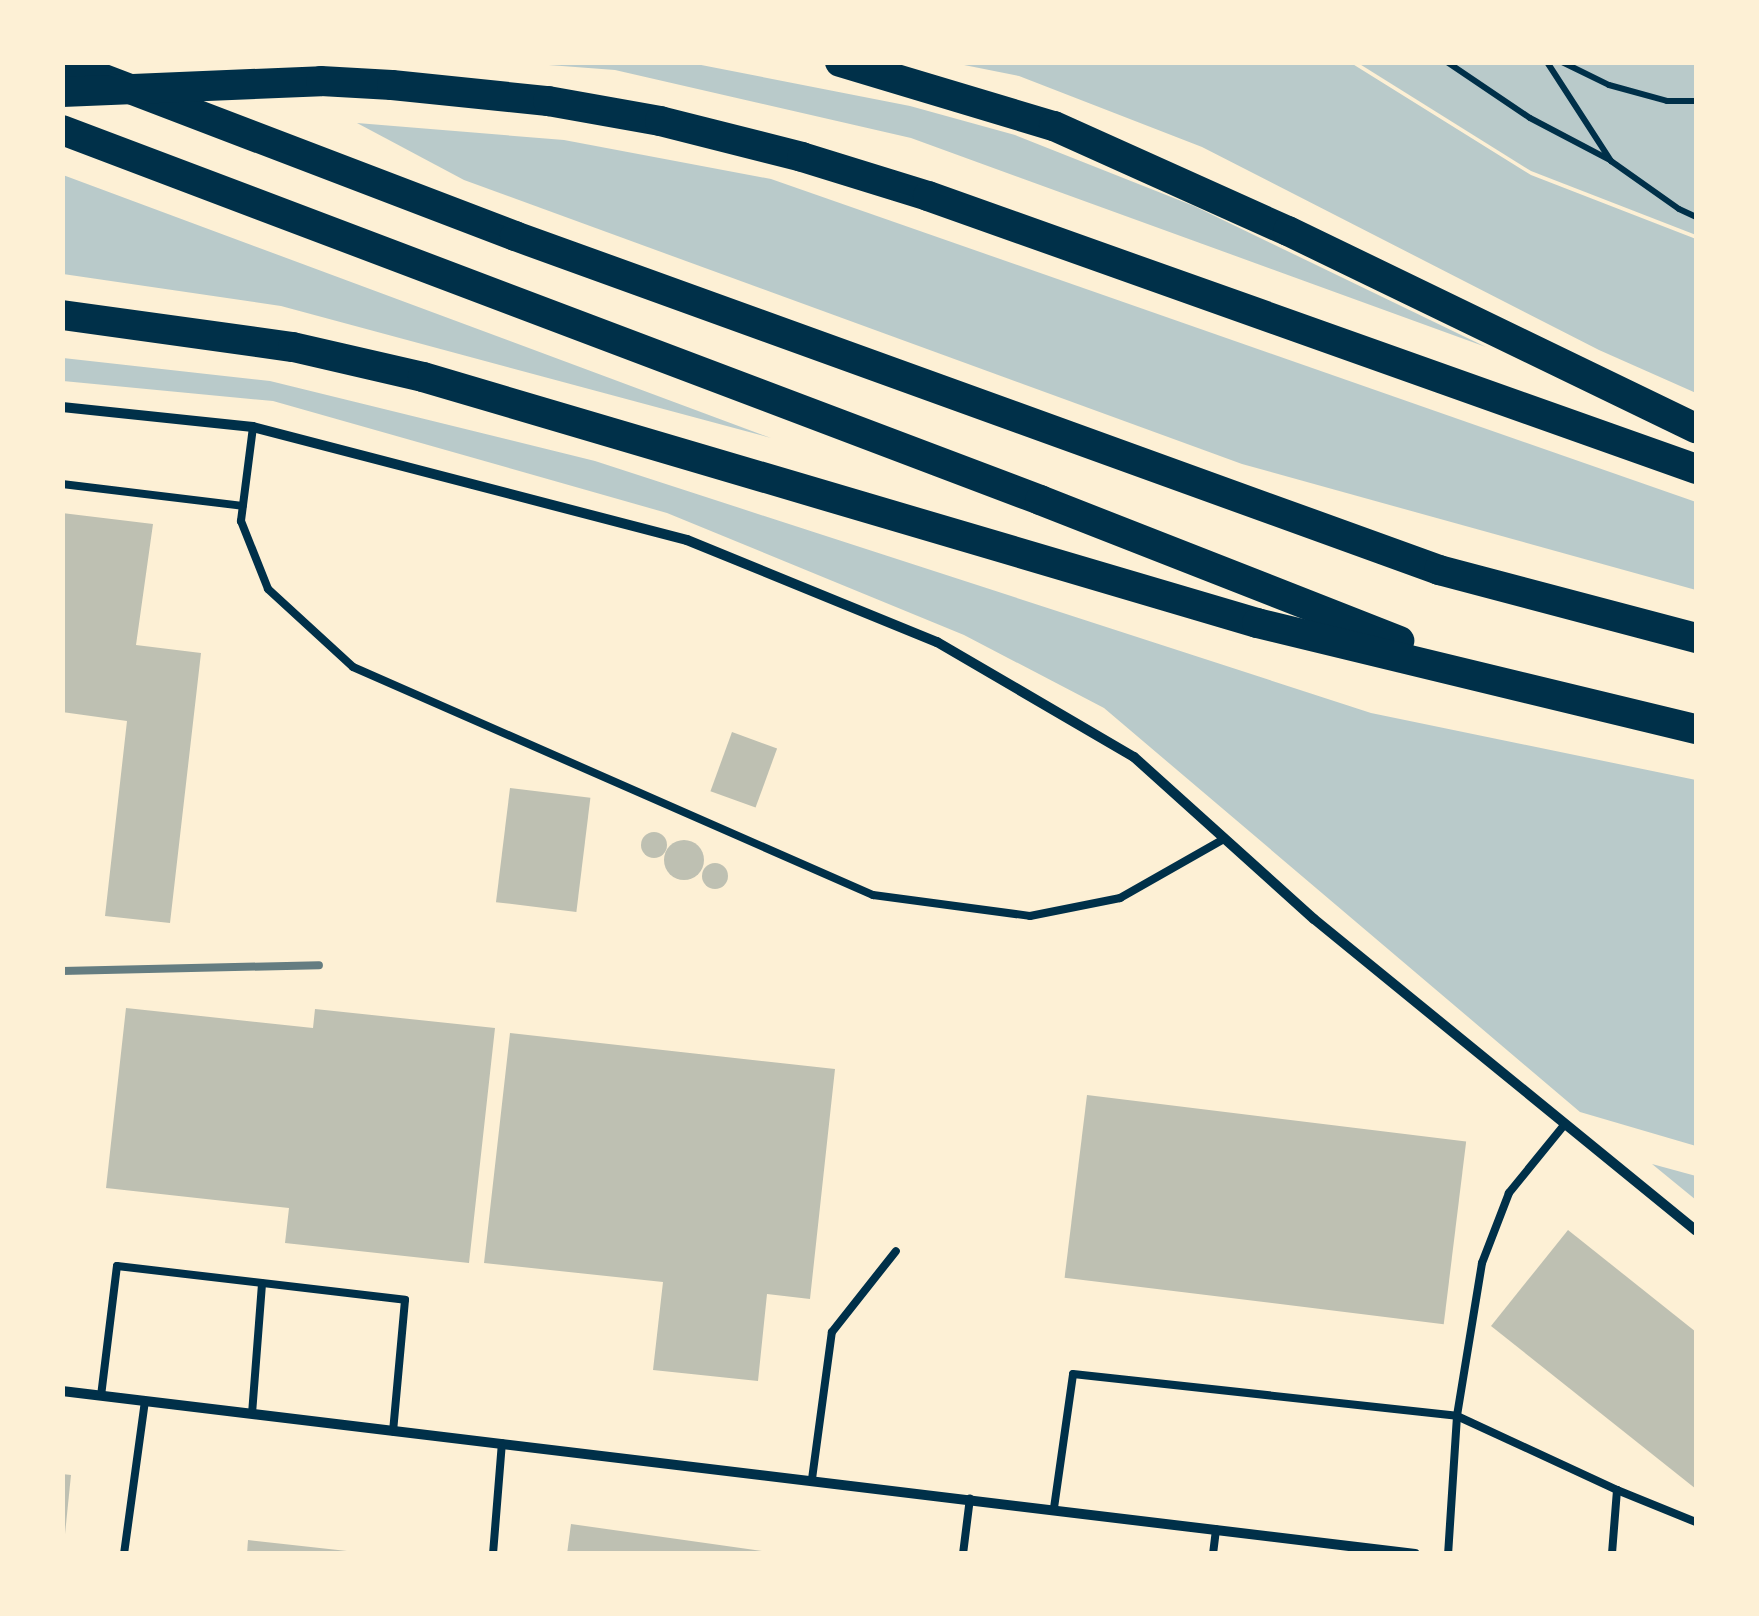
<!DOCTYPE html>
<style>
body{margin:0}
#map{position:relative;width:1759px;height:1616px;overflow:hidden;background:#fdf0d5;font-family:Figtree,sans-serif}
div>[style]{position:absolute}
.green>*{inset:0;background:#b9caca}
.building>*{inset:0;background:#bec0b2;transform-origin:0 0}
.round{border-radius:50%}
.path>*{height:6px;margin:-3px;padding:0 3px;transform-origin:3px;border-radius:3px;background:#003049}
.service>*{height:8px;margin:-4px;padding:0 4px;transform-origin:4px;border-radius:4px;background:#003049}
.minor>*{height:10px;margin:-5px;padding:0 5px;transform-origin:5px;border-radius:5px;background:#003049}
.motorway>*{height:30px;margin:-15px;padding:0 15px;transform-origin:15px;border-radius:15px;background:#003049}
.rail>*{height:8px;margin:-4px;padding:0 4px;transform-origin:4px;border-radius:4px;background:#657d81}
span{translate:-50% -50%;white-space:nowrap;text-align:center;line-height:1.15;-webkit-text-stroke:8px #fdf0d5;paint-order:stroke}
.frame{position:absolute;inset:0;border:65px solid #fdf0d5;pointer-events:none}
</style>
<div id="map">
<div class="green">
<div style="clip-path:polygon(522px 63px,691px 63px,910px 106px,1015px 135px,1194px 206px,1486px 347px,911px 138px,615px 70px)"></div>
<div style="clip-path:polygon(954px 63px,1351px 63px,1531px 175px,1696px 239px,1696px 393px,1599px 350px,1202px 147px,1019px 76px)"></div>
<div style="clip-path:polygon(1358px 63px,1696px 63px,1696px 235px,1531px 171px)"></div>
<div style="clip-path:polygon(357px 123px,564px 140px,771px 179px,1696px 502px,1696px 590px,1242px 464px,464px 180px)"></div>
<div style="clip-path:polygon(62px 175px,63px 175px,771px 438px,281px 306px,63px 274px)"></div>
<div style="clip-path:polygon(63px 358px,270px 381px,595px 461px,1371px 713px,1696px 780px,1696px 1146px,1580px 1112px,1104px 708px,964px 635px,667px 513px,273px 401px,63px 381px)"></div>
<div style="clip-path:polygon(1652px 1164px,1696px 1176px,1696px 1200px)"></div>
</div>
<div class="building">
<div style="clip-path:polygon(62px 513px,153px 524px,136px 645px,201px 653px,170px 923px,105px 916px,127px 721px,62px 712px)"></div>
<div style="left:732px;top:732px;width:48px;height:63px;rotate:20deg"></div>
<div style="left:510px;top:788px;width:81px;height:115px;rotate:7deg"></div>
<div class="round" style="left:641px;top:832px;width:26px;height:26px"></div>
<div class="round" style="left:664px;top:840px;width:40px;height:40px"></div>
<div class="round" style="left:702px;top:863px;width:26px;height:26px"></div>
<div style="clip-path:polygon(126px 1008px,313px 1028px,315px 1009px,495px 1028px,469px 1263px,285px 1243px,289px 1208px,106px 1188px)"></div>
<div style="clip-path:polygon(510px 1033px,835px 1069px,810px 1299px,767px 1294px,758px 1381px,653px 1370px,663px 1282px,484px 1263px)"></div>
<div style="left:1087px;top:1095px;width:382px;height:184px;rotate:7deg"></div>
<div style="clip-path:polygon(1568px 1230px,1696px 1332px,1696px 1489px,1491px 1326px)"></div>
<div style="clip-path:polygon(62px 1474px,71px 1475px,65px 1534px,62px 1534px)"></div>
<div style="clip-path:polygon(571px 1524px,762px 1551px,762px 1554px,567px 1554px)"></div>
<div style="clip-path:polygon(248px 1540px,347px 1551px,347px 1554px,247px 1554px)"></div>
</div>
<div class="path">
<div style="left:1447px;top:62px;width:100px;rotate:34deg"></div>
<div style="left:1530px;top:118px;width:90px;rotate:27.7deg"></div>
<div style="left:1547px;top:62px;width:118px;rotate:57.1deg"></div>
<div style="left:1611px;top:161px;width:83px;rotate:35.2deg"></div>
<div style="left:1679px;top:209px;width:19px;rotate:25deg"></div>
<div style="left:1562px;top:62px;width:52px;rotate:26.1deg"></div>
<div style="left:1609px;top:85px;width:60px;rotate:15.4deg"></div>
<div style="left:1667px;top:101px;width:29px"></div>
</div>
<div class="service">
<div style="left:253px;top:427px;width:95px;rotate:97.3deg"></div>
<div style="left:241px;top:521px;width:73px;rotate:68.3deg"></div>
<div style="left:268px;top:589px;width:115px;rotate:42.5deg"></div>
<div style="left:353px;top:667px;width:568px;rotate:23.68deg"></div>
<div style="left:873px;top:895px;width:158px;rotate:7.6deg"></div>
<div style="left:1030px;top:916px;width:92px;rotate:-11.3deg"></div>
<div style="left:1120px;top:898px;width:120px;rotate:-29.6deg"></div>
<div style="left:62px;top:484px;width:182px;rotate:6.9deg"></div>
<div style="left:1565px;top:1124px;width:89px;rotate:129.1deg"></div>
<div style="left:1509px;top:1193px;width:75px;rotate:111.1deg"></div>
<div style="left:1482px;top:1263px;width:155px;rotate:99.3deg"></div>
<div style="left:1457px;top:1416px;width:176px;rotate:24.8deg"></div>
<div style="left:1617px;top:1490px;width:64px;rotate:94.5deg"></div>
<div style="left:101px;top:1396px;width:131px;rotate:-83deg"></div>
<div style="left:117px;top:1266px;width:290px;rotate:6.7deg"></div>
<div style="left:405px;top:1300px;width:132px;rotate:95.2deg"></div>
<div style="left:252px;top:1414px;width:131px;rotate:-85.6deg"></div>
<div style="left:812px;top:1479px;width:148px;rotate:-82.3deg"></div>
<div style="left:832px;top:1332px;width:103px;rotate:-51.7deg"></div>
<div style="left:1617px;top:1490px;width:85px;rotate:22.1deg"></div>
<div style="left:1054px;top:1508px;width:135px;rotate:-81.9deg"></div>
<div style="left:1073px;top:1374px;width:386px;rotate:6.2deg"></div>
<div style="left:1457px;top:1416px;width:138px;rotate:93.7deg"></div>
<div style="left:124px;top:1554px;width:154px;rotate:-82.2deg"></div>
<div style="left:493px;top:1554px;width:111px;rotate:-85.4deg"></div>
<div style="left:963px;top:1554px;width:56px;rotate:-82.9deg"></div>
<div style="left:1213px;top:1554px;width:25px;rotate:-83deg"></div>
</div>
<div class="minor">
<div style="left:62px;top:407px;width:192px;rotate:6deg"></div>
<div style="left:253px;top:427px;width:448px;rotate:14.6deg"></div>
<div style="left:687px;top:540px;width:270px;rotate:22.2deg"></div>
<div style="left:937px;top:642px;width:228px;rotate:30.3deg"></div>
<div style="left:1134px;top:757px;width:242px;rotate:42deg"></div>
<div style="left:1314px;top:919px;width:493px;rotate:39.2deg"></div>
<div style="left:62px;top:1391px;width:1363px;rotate:6.87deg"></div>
</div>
<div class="motorway">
<div style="left:840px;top:62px;width:223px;rotate:16.7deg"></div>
<div style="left:1054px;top:126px;width:256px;rotate:24.2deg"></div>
<div style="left:1288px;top:231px;width:453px;rotate:25.8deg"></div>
<div style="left:62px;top:63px;width:485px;rotate:20.9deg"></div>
<div style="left:515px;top:236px;width:983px;rotate:19.87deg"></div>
<div style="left:1439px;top:570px;width:266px;rotate:14.8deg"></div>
<div style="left:62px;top:92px;width:259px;rotate:-2.4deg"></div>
<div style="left:321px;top:81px;width:71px;rotate:3.2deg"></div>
<div style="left:392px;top:85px;width:157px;rotate:5.9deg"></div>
<div style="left:548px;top:101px;width:114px;rotate:10.1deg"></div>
<div style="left:660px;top:121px;width:146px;rotate:14.2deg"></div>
<div style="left:802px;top:157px;width:132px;rotate:17.2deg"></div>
<div style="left:928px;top:196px;width:815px;rotate:19.57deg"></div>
<div style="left:62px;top:130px;width:1046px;rotate:20.72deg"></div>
<div style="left:1040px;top:500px;width:386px;rotate:21.4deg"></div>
<div style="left:62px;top:315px;width:233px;rotate:7.9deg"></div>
<div style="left:293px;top:347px;width:133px;rotate:13deg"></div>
<div style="left:423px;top:377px;width:870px;rotate:16.43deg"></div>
<div style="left:1257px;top:623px;width:452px;rotate:13.6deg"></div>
</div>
<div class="rail">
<div style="left:62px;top:971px;width:257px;rotate:-1.3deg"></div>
</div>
<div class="frame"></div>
</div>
